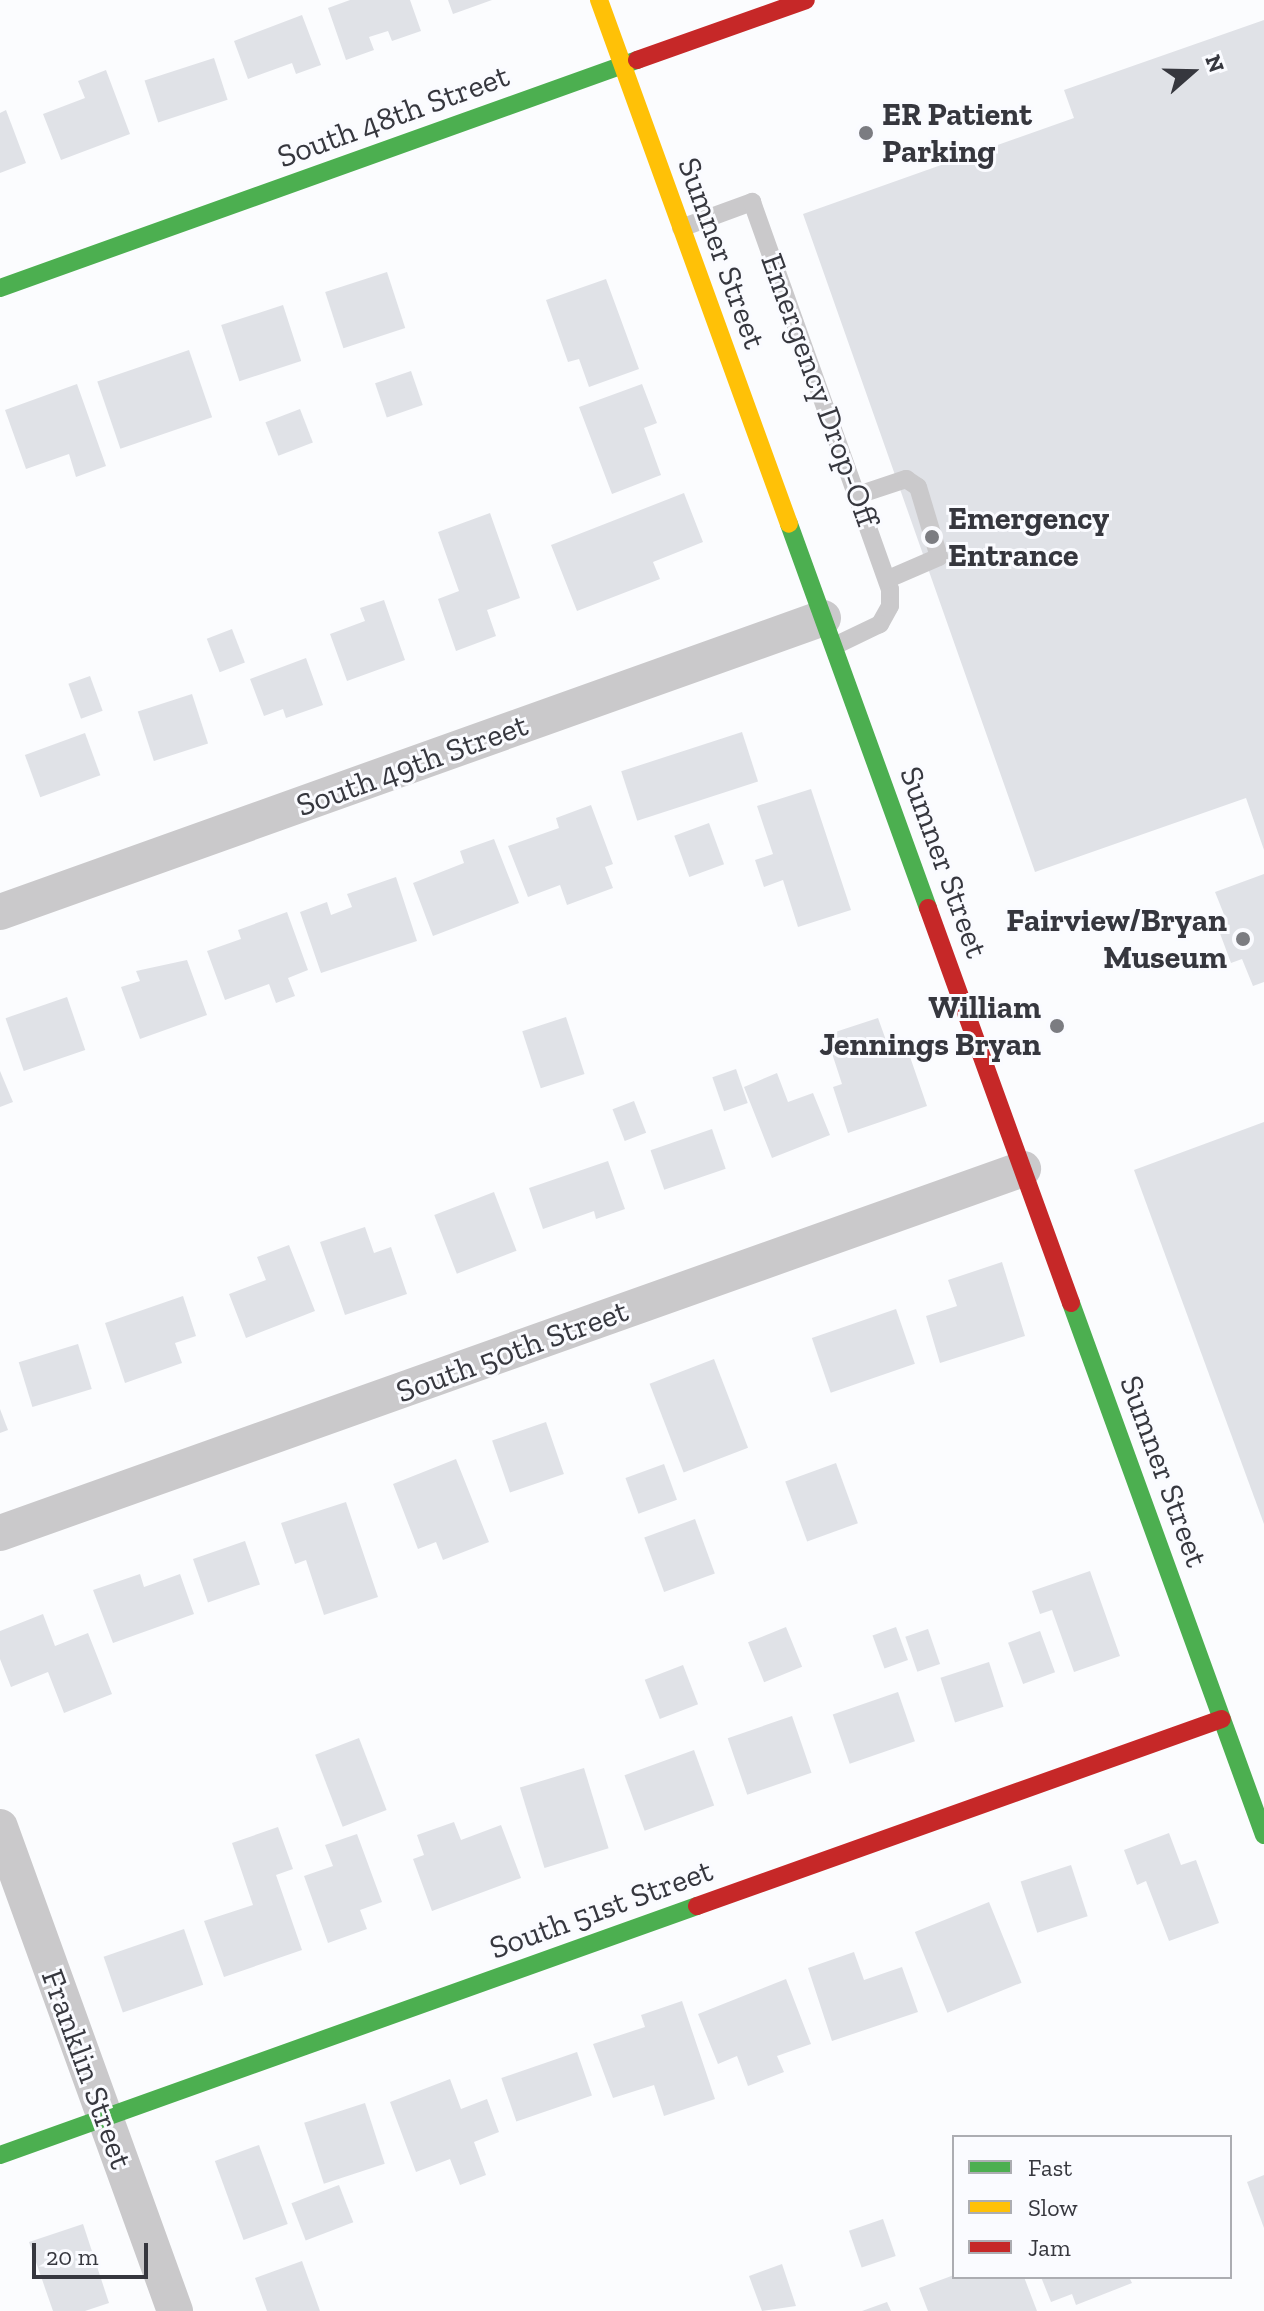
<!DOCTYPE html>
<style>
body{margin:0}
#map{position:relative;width:1264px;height:2311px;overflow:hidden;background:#fbfcfe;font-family:"Zilla Slab",serif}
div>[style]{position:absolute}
.building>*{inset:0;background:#e0e2e7;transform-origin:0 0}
.lane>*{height:18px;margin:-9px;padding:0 9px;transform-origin:9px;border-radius:9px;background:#cac9cb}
.street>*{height:36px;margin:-18px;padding:0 18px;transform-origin:18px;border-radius:18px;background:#cac9cb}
.fast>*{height:18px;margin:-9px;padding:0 9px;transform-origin:9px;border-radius:9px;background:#4caf50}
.slow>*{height:18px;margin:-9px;padding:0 9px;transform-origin:9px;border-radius:9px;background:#ffc107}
.jam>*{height:18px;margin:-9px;padding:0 9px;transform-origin:9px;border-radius:9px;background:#c62828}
.dots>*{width:22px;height:22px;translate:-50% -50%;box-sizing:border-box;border:4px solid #fafbff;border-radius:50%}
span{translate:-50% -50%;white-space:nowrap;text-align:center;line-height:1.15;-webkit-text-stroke:6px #fafbff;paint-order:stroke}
.poi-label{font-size:32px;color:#36373e;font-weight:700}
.left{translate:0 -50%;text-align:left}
.right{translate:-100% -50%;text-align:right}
.street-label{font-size:32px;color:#36373e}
.legend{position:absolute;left:952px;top:2135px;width:280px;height:144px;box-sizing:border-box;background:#fafbff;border:2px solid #acadb2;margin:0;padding:10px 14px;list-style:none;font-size:24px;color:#36373e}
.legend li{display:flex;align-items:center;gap:16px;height:40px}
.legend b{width:40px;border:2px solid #acadb2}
.north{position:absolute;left:1152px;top:32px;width:80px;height:80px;-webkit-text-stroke:6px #fafbff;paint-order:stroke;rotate:70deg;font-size:22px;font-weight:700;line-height:32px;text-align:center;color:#36373e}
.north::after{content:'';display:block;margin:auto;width:28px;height:36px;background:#36373e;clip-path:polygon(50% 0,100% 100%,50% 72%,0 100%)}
.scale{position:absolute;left:32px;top:2243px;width:116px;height:36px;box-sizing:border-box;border:4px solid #36373e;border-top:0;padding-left:10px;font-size:24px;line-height:28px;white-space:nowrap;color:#36373e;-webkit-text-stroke:6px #fafbff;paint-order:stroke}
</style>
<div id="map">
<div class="building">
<div style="clip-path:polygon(350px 0,410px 0,421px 31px,392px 41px,388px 31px,369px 37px,374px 50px,346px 60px,328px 8px)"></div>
<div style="clip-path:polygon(448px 0,492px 0,453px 14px)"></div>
<div style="clip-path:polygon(302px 15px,321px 65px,296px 74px,292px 63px,248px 79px,234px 41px)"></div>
<div style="clip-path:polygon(1264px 20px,1264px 850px,1246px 798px,1035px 872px,803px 214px,1074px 118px,1064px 90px)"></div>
<div style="left:214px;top:58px;width:44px;height:73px;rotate:72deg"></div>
<div style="clip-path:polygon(106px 70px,130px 134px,61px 160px,43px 114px,85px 98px,78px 81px)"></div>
<div style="clip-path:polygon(6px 110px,26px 163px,0 173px,0 113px)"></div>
<div style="left:387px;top:272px;width:59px;height:65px;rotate:72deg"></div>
<div style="clip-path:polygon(606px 279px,639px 369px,589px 387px,579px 359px,568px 362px,546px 300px)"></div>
<div style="left:283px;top:305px;width:59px;height:65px;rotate:72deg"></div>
<div style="left:189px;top:350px;width:71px;height:97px;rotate:71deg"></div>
<div style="left:411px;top:371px;width:36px;height:38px;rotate:71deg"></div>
<div style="clip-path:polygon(77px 384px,106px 466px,76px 477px,69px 454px,26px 469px,5px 410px)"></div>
<div style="clip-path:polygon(642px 384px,657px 423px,644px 428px,661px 475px,612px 494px,579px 407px)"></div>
<div style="left:300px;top:409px;width:36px;height:37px;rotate:69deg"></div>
<div style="clip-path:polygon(684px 493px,703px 542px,653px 562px,660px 579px,577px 611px,551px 545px)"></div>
<div style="clip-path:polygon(490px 513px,520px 598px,487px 610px,496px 636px,456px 651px,438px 599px,459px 591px,438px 532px)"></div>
<div style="clip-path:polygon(384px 600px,405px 660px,347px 681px,330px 634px,365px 621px,360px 608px)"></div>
<div style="left:232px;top:629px;width:36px;height:27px;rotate:69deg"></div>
<div style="clip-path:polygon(306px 658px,323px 705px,286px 718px,283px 709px,264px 716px,250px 679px)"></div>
<div style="left:90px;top:676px;width:37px;height:23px;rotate:70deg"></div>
<div style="left:192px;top:694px;width:52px;height:57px;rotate:72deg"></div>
<div style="left:742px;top:732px;width:52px;height:127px;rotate:72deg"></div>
<div style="left:85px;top:733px;width:45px;height:64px;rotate:70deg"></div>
<div style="clip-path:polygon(811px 789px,851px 910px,798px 927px,783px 880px,764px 887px,755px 860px,773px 854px,757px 806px)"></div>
<div style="clip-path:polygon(591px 805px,613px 864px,605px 867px,613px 888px,567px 905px,560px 885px,528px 897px,508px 846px,559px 828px,556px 818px)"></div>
<div style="left:709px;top:823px;width:44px;height:37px;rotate:70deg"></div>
<div style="clip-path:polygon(494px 839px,519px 903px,433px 936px,413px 883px,464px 863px,460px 851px)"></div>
<div style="clip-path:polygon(1264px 874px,1264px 982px,1253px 986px,1242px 959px,1231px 963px,1215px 920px,1225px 917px,1215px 892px)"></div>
<div style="clip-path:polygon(396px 877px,417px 941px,321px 973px,300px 912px,327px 902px,331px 915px,352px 907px,347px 894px)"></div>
<div style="clip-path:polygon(287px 912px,308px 970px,288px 978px,295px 996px,276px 1003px,269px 984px,225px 1000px,207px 951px,241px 939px,238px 930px)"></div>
<div style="clip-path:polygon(187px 960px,207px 1015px,140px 1039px,121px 987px,140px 981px,136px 971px)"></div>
<div style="left:67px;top:997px;width:56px;height:65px;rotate:71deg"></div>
<div style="left:566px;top:1017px;width:60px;height:46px;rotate:72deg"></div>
<div style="clip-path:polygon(878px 1018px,892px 1057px,908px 1051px,927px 1106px,848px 1133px,833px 1087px,842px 1084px,826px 1035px)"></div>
<div style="left:736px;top:1069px;width:36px;height:25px;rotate:71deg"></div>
<div style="clip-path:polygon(0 1071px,13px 1102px,0 1107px)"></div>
<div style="clip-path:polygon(777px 1073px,788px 1102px,813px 1093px,830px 1135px,772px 1158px,744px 1087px)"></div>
<div style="left:634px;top:1101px;width:34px;height:23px;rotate:69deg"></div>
<div style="clip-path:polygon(1264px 1122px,1264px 1524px,1134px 1170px)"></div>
<div style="left:712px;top:1129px;width:42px;height:65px;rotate:71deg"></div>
<div style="clip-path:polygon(608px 1161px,625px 1209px,596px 1219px,594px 1211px,543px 1229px,529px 1188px)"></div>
<div style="left:494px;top:1192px;width:63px;height:64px;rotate:69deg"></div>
<div style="clip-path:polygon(365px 1227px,374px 1253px,391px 1247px,407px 1294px,345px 1315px,320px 1242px)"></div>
<div style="clip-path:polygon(289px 1245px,315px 1311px,246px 1338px,229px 1294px,266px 1280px,257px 1257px)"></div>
<div style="clip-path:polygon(1002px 1262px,1025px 1336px,940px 1363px,926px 1316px,957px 1306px,948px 1280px)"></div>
<div style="clip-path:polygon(183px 1296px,196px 1336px,175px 1343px,182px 1363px,125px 1383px,105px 1323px)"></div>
<div style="left:896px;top:1309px;width:58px;height:89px;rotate:71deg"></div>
<div style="left:78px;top:1344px;width:47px;height:62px;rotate:73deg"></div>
<div style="left:714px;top:1359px;width:95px;height:69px;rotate:69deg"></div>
<div style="clip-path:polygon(0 1409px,8px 1430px,0 1433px)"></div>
<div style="left:546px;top:1422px;width:55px;height:57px;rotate:71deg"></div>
<div style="clip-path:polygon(456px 1459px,489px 1542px,443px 1560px,436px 1542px,418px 1549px,393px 1484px)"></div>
<div style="left:836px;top:1463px;width:64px;height:54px;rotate:70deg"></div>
<div style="left:664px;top:1464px;width:38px;height:41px;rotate:70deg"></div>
<div style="clip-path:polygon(346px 1502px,378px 1597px,324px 1615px,306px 1560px,295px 1564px,281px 1523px)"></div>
<div style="left:695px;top:1519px;width:58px;height:54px;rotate:70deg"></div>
<div style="left:245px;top:1541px;width:46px;height:55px;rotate:71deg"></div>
<div style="clip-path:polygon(1090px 1571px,1120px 1656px,1074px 1672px,1052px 1610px,1040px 1614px,1032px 1591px)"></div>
<div style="clip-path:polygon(140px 1574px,144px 1587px,180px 1574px,194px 1614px,113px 1643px,93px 1590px)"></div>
<div style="clip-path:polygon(43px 1614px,55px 1646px,88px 1633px,112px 1694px,64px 1713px,48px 1672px,11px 1687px,0 1659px,0 1631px)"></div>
<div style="left:786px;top:1627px;width:43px;height:41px;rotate:68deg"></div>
<div style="left:896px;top:1627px;width:35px;height:25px;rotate:70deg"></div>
<div style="left:928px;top:1629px;width:37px;height:24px;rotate:71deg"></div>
<div style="left:1040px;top:1631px;width:44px;height:34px;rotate:70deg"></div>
<div style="left:989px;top:1662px;width:47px;height:51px;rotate:72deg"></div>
<div style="left:683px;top:1665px;width:42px;height:41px;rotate:69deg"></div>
<div style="left:898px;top:1692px;width:52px;height:69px;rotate:71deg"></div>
<div style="left:792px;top:1716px;width:60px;height:68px;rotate:71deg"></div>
<div style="left:359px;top:1738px;width:77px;height:47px;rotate:69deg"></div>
<div style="left:694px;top:1750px;width:59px;height:74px;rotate:70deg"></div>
<div style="left:584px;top:1768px;width:84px;height:67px;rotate:73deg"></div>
<div style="clip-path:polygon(454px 1822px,461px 1840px,501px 1825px,521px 1878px,432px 1911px,413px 1859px,424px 1855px,417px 1835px)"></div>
<div style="clip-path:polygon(278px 1827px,293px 1869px,276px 1875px,302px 1950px,224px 1977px,204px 1921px,253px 1905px,232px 1843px)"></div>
<div style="clip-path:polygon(1169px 1833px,1181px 1865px,1196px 1860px,1219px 1923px,1169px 1941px,1146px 1881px,1137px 1885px,1124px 1850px)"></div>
<div style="clip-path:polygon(357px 1834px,382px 1902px,360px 1910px,367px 1929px,328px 1943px,304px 1876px,333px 1866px,325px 1845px)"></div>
<div style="left:1071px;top:1865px;width:54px;height:53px;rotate:72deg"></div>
<div style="left:989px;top:1902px;width:87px;height:80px;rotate:68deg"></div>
<div style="left:184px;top:1929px;width:59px;height:85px;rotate:71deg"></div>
<div style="clip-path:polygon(854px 1952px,864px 1980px,902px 1967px,918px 2012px,832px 2041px,808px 1968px)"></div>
<div style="clip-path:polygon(786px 1979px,811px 2044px,777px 2056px,784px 2072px,748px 2086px,737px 2056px,718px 2064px,698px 2014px)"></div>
<div style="clip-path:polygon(682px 2001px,715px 2099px,664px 2116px,654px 2085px,613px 2098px,593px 2044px,645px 2027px,641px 2015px)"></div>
<div style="left:577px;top:2052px;width:46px;height:80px;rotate:71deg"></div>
<div style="clip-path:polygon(450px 2079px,461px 2109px,487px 2099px,499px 2132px,474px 2142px,486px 2175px,460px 2185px,450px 2159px,416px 2172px,390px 2102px)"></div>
<div style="left:365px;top:2103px;width:64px;height:64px;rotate:72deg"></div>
<div style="left:259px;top:2145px;width:84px;height:47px;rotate:70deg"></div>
<div style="clip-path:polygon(1264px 2175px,1264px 2228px,1247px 2182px)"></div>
<div style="left:339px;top:2185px;width:40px;height:51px;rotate:69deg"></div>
<div style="left:883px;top:2219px;width:39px;height:36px;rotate:71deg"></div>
<div style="clip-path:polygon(83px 2224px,109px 2303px,85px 2311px,53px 2311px,29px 2242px)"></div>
<div style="clip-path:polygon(302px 2261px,320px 2311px,267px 2311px,255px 2278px)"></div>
<div style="clip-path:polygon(782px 2264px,796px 2306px,762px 2311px,749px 2276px)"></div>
<div style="clip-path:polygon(954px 2275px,1024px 2277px,1037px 2311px,928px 2311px,919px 2288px)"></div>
<div style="clip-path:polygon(1041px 2277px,1129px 2277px,1132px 2283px,1076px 2305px,1072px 2294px,1051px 2302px)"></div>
<div style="clip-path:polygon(887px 2302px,891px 2311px,862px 2311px)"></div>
</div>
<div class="lane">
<div style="left:681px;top:228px;width:76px;rotate:-20.1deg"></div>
<div style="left:752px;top:202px;width:411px;rotate:70.4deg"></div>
<div style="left:890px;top:589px;width:17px;rotate:90deg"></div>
<div style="left:890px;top:606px;width:21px;rotate:119deg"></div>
<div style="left:880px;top:624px;width:51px;rotate:154.4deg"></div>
<div style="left:858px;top:495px;width:51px;rotate:-18.4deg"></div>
<div style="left:906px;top:479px;width:14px;rotate:34deg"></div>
<div style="left:918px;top:487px;width:73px;rotate:73.3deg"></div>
<div style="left:939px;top:557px;width:56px;rotate:156.7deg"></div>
</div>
<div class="street">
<div style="left:0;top:912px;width:874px;rotate:-19.66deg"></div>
<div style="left:0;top:1533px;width:1086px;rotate:-19.59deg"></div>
<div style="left:0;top:1827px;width:515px;rotate:70.12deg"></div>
</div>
<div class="fast">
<div style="left:0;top:288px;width:677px;rotate:-19.69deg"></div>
<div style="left:789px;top:524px;width:408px;rotate:70.1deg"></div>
<div style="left:1071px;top:1303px;width:566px;rotate:70.06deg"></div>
<div style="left:0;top:2155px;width:740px;rotate:-19.66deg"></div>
</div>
<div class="slow">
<div style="left:599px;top:0;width:557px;rotate:70.07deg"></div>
</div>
<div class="jam">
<div style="left:637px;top:60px;width:179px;rotate:-19.5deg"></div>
<div style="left:928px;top:908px;width:420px;rotate:70.1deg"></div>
<div style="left:697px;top:1906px;width:557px;rotate:-19.61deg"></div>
</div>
<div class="dots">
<div style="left:866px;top:133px;background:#7b7c81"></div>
<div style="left:932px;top:537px;background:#7b7c81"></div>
<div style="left:1243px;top:939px;background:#7b7c81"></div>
<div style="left:1057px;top:1026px;background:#7b7c81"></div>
</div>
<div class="poi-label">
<span class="left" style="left:882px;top:133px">ER Patient<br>Parking</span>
<span class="left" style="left:948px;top:537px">Emergency<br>Entrance</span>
<span class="right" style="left:1227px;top:939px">Fairview/Bryan<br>Museum</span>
<span class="right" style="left:1041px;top:1026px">William<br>Jennings Bryan</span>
</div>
<div class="street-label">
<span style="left:393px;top:116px;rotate:-20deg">South 48th Street</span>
<span style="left:722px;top:253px;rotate:70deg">Sumner Street</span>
<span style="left:820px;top:390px;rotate:70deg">Emergency Drop-Off</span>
<span style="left:412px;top:765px;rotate:-20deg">South 49th Street</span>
<span style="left:944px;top:862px;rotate:70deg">Sumner Street</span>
<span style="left:512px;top:1351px;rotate:-20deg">South 50th Street</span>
<span style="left:1164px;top:1471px;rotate:70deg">Sumner Street</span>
<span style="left:601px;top:1909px;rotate:-20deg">South 51st Street</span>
<span style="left:87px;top:2069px;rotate:70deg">Franklin Street</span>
</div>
<ul class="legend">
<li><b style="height:10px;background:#4caf50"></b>Fast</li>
<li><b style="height:10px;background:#ffc107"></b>Slow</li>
<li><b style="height:10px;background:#c62828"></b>Jam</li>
</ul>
<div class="north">N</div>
<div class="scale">20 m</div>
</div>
